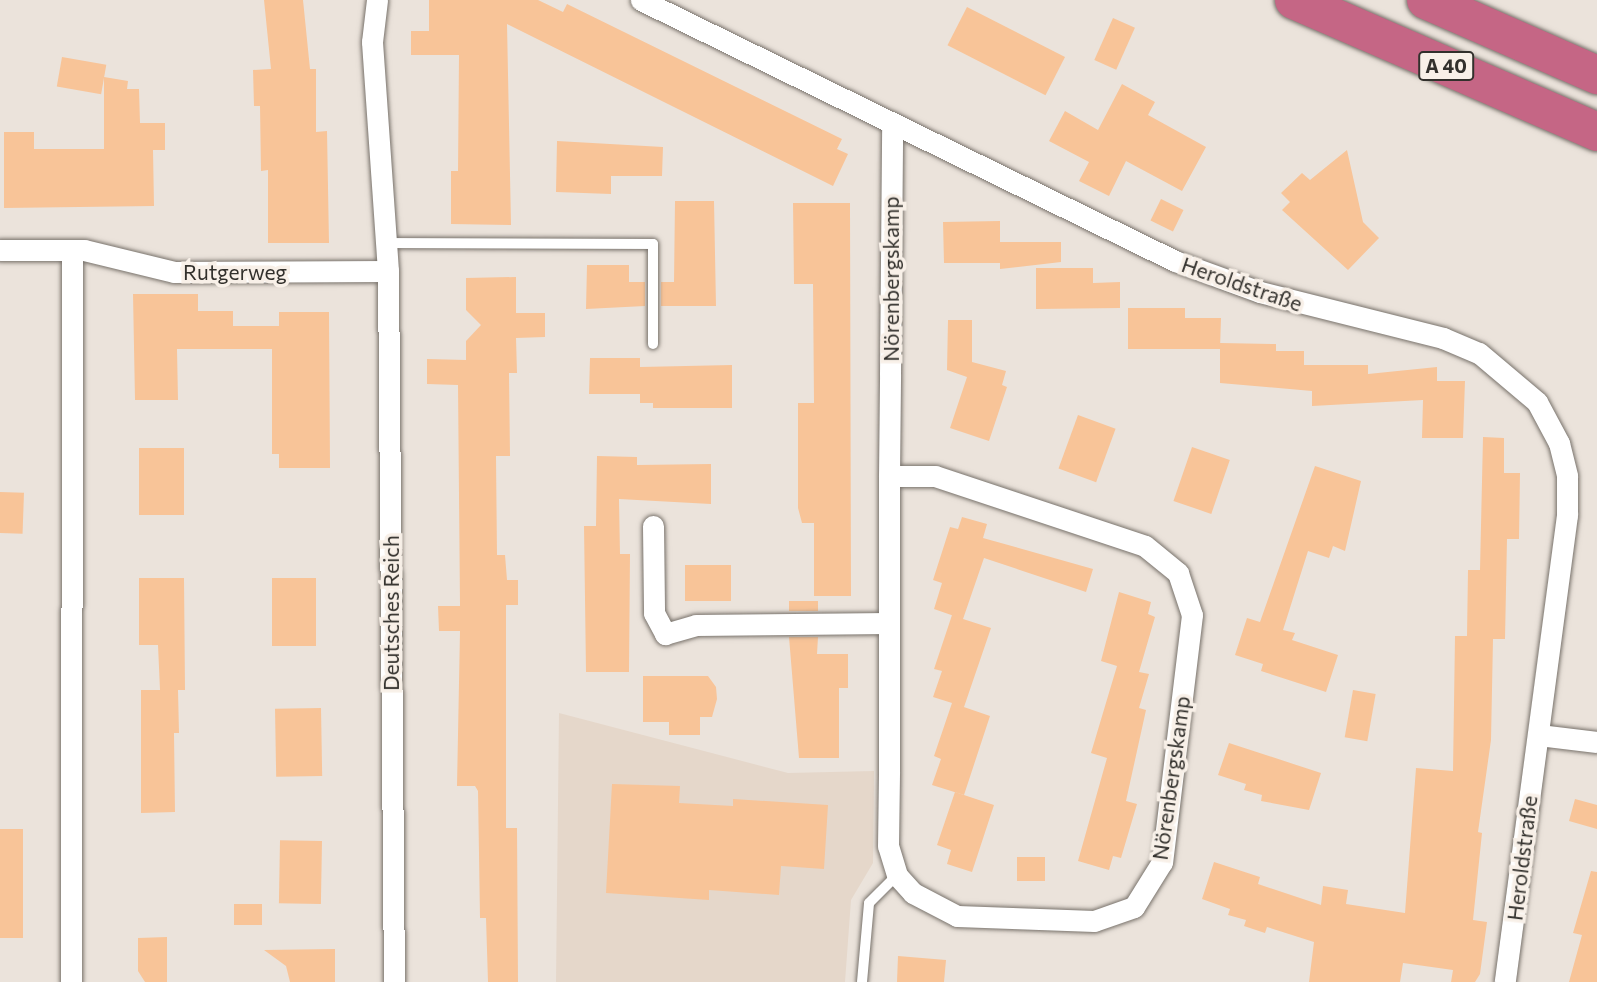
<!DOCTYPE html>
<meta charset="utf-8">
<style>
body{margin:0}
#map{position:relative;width:1597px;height:982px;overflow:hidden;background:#ebe3db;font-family:Commissioner,sans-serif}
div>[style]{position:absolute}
.built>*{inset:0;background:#e5d7ca}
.building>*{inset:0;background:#f8c498;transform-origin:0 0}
.roads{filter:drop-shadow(0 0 2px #78726b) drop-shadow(0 0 2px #78726b)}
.lane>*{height:10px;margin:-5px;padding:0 5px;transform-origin:5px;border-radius:5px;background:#fff}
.street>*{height:21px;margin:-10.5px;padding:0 10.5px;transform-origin:10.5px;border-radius:10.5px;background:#fff}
.highway>*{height:38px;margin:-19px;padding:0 19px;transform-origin:19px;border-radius:19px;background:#c56685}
span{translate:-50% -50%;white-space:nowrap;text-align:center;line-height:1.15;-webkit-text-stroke:7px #f8f0e8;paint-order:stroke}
.shield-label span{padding:2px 5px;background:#f8f0e8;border:2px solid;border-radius:5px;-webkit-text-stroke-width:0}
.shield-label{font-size:19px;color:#32302c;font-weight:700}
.street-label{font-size:21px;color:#32302c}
</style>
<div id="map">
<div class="built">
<div style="clip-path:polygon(559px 713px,788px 773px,874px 771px,873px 863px,851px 900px,845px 982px,556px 982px)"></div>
</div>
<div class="building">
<div style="clip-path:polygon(264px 0,303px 0,310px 69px,316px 69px,316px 132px,327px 131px,329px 243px,268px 243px,268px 170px,261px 171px,260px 106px,254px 106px,253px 70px,271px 69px)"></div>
<div style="clip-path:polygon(429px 0,538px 0,563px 12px,567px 4px,842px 139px,837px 149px,848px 154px,833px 186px,507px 24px,511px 225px,451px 224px,451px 171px,458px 171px,459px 55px,411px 55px,411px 31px,429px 31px)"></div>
<div style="left:967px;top:7px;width:110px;height:43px;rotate:27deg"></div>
<div style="left:1113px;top:18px;width:24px;height:46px;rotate:24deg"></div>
<div style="left:62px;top:57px;width:45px;height:30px;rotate:10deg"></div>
<div style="clip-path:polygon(104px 77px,128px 81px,127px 89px,139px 89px,140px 123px,165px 123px,165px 150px,153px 150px,154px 206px,4px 208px,4px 132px,34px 132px,34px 149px,104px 149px)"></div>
<div style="clip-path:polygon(1122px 84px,1155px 102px,1148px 115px,1206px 147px,1182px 191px,1126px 161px,1109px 196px,1079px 181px,1089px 162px,1049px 141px,1065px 111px,1098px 130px)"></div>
<div style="clip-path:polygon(557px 141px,663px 147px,662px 176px,611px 176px,611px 194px,556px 192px)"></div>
<div style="clip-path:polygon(1347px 150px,1363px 222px,1379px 238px,1348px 270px,1282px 210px,1290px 202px,1281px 193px,1302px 173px,1310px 180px)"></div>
<div style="left:1161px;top:199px;width:25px;height:24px;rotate:26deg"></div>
<div style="clip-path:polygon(675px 201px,714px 201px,716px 306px,661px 306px,661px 282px,674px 282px)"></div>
<div style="clip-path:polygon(793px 203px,850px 203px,851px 596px,814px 596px,814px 523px,802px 523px,798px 508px,798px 403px,814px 403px,813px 284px,794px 284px)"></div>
<div style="clip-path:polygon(1000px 221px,1000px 242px,1061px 242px,1061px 262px,1000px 269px,1000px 263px,944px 263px,943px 222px)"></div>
<div style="clip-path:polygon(587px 265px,629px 265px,629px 282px,645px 282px,645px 306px,586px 309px)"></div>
<div style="clip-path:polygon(1036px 268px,1093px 268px,1093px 283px,1120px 282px,1120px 308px,1036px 309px)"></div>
<div style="clip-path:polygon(516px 277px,516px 313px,545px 313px,545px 337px,516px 338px,517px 373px,509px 373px,510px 456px,496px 456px,497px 555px,505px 555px,507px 580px,518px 580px,518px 605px,506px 605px,506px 828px,517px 828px,518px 982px,488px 982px,486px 918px,480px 918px,478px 791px,475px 786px,457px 786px,460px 631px,439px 631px,438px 606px,460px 606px,458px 385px,427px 384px,427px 359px,466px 360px,466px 341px,481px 325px,466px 310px,466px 278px)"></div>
<div style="clip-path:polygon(133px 294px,198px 294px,198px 311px,233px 311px,233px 326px,279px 326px,279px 312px,329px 312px,330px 468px,279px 468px,279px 454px,272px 454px,272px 349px,177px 349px,178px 400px,135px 400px)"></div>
<div style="clip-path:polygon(1128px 308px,1185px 308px,1185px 318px,1221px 318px,1220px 349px,1128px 349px)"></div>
<div style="clip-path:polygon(948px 320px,972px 320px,972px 362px,1006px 371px,1002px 385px,1007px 387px,989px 441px,950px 428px,967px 377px,947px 370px)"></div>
<div style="clip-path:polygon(1220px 343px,1276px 344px,1276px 351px,1304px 351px,1304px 365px,1368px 365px,1368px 374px,1437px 367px,1437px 381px,1465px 381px,1463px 438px,1422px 438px,1423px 400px,1312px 406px,1312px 391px,1220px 383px)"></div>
<div style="clip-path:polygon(590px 358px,640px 358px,640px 367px,732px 365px,732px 408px,653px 408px,653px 403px,640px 403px,640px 394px,589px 394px)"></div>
<div style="left:1078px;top:415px;width:40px;height:57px;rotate:20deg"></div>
<div style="clip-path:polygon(1483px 437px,1504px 438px,1504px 473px,1520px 473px,1519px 539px,1507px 539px,1505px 639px,1493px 639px,1491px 740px,1478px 832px,1482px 833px,1473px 920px,1487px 922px,1480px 974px,1475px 982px,1451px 982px,1453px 970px,1403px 963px,1400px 982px,1309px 982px,1314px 942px,1267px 927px,1265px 933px,1244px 926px,1246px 920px,1228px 915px,1230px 909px,1202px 899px,1214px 862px,1260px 877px,1258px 884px,1321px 905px,1323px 886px,1348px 890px,1346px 904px,1405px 913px,1416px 768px,1453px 771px,1455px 636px,1467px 636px,1468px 570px,1480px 570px)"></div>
<div style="left:1192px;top:447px;width:40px;height:57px;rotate:19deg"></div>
<div style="left:139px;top:448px;width:45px;height:67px"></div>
<div style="clip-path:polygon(597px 456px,637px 457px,637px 465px,711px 464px,711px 504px,619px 499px,620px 554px,630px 554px,629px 672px,586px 672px,584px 526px,596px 526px)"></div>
<div style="clip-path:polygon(1315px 466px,1361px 481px,1345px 551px,1333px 546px,1329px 558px,1308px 551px,1283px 630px,1295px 633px,1292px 640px,1338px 655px,1326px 692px,1261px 671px,1263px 664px,1235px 655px,1247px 618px,1260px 622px)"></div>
<div style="left:0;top:492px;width:24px;height:41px;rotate:2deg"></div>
<div style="clip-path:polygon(962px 517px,987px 524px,983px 538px,1093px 569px,1086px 592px,984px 558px,963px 619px,991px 628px,964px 707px,958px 705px,990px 716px,964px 795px,932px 785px,941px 759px,934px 756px,952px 703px,933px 697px,942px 671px,934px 669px,952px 615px,957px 617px,934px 609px,942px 583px,933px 580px,950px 527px,958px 529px)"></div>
<div style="left:685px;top:565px;width:46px;height:36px"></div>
<div style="clip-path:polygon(139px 578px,184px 578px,185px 690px,178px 690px,179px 733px,174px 733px,175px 812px,141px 813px,141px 690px,167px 690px,160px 690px,158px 645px,139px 645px)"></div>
<div style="left:272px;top:578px;width:44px;height:68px"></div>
<div style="clip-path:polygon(1119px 592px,1151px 602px,1148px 614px,1155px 617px,1139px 672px,1149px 674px,1139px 708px,1146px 710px,1126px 801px,1137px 804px,1121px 858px,1113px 856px,1109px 870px,1078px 861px,1107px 758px,1091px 753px,1117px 666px,1101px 661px)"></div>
<div style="left:789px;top:601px;width:29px;height:10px"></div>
<div style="clip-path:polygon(789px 637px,818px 637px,817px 654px,848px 654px,848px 688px,839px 688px,839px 758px,799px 758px)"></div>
<div style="clip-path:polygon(643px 676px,708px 676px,716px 687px,717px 699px,712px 717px,700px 717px,700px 735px,669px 735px,669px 722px,643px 722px)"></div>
<div style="left:1353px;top:690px;width:23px;height:48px;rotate:10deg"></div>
<div style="left:321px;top:708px;width:68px;height:46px;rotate:89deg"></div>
<div style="clip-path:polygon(1229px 743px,1321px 773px,1309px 810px,1261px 801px,1262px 795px,1244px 790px,1246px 784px,1218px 775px)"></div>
<div style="clip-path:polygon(612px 784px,680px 786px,679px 803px,733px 806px,733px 799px,828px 805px,824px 869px,781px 866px,779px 895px,709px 890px,709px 900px,606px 893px)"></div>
<div style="clip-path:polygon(955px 792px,994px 805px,972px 872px,947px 864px,951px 850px,937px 845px)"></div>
<div style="clip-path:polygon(1575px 799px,1597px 805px,1597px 829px,1569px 821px)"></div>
<div style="left:0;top:829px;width:23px;height:109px"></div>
<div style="left:322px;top:841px;width:63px;height:42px;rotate:91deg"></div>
<div style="left:1017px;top:857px;width:28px;height:24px"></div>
<div style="clip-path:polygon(1591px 871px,1597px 872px,1597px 982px,1569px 982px,1582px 935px,1573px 933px)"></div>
<div style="left:234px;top:904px;width:28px;height:21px"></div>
<div style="clip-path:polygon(167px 937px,167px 982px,145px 982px,138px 971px,138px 938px)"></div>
<div style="clip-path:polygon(335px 949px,335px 982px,290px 982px,286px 966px,264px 950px)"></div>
<div style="clip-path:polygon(898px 956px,946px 960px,944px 982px,897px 982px)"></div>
</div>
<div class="roads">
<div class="lane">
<div style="left:386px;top:243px;width:267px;rotate:0.2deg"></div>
<div style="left:653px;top:244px;width:100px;rotate:90deg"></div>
<div style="left:862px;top:982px;width:79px;rotate:-84.9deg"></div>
<div style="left:869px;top:903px;width:40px;rotate:-45deg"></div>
</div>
<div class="street">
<div style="left:377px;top:0;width:42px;rotate:96.8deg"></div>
<div style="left:372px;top:42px;width:230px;rotate:86deg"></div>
<div style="left:388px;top:271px;width:711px;rotate:89.52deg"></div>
<div style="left:641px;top:0;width:594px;rotate:26.05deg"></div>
<div style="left:1175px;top:261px;width:90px;rotate:20deg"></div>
<div style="left:1260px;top:292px;width:189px;rotate:14.1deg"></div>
<div style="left:1443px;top:338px;width:39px;rotate:23deg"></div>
<div style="left:1479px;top:353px;width:76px;rotate:40.2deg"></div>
<div style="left:1537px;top:402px;width:47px;rotate:61.8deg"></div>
<div style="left:1559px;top:443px;width:34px;rotate:76deg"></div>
<div style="left:1567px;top:476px;width:39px;rotate:90deg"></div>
<div style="left:1567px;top:515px;width:471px;rotate:97.6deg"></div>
<div style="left:0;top:250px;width:84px"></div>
<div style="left:84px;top:250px;width:93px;rotate:13.7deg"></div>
<div style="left:174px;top:272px;width:214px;rotate:-0.3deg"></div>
<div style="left:889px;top:476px;width:46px"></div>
<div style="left:935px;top:476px;width:221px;rotate:18.4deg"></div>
<div style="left:1145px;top:546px;width:43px;rotate:39.3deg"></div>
<div style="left:1178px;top:573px;width:44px;rotate:71.6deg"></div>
<div style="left:1192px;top:615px;width:249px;rotate:96.9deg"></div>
<div style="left:1162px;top:862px;width:53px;rotate:121.9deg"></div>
<div style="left:1134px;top:907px;width:42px;rotate:160.7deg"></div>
<div style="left:1094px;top:921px;width:137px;rotate:-177.9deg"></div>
<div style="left:957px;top:916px;width:50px;rotate:-152.4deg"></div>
<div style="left:913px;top:893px;width:24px;rotate:-132deg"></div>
<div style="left:897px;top:875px;width:30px;rotate:-107deg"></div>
<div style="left:888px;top:846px;width:75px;rotate:-89.2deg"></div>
<div style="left:889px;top:771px;width:295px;rotate:-90deg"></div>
<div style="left:889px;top:476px;width:102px;rotate:-89.4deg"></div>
<div style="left:890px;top:374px;width:250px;rotate:-89.5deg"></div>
<div style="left:653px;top:526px;width:87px;rotate:89.3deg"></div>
<div style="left:654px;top:613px;width:24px;rotate:62deg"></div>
<div style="left:665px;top:634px;width:32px;rotate:-16deg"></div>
<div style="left:696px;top:625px;width:193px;rotate:-0.6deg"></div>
<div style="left:1539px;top:735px;width:58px;rotate:6.9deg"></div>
<div style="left:71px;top:982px;width:732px;rotate:-89.92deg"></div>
</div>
<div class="highway">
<div style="left:1294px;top:0;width:331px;rotate:23.5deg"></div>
<div style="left:1426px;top:0;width:187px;rotate:23.7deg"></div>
</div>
</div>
<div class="shield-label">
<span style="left:1446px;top:66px">A 40</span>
</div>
<div class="street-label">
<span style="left:235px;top:272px">Rutgerweg</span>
<span style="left:891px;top:279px;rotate:-90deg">Nörenbergskamp</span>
<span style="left:1242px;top:284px;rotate:19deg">Heroldstraße</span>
<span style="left:391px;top:613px;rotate:-90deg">Deutsches Reich</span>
<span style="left:1171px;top:778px;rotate:-82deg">Nörenbergskamp</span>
<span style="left:1522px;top:858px;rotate:-83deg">Heroldstraße</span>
</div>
</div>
